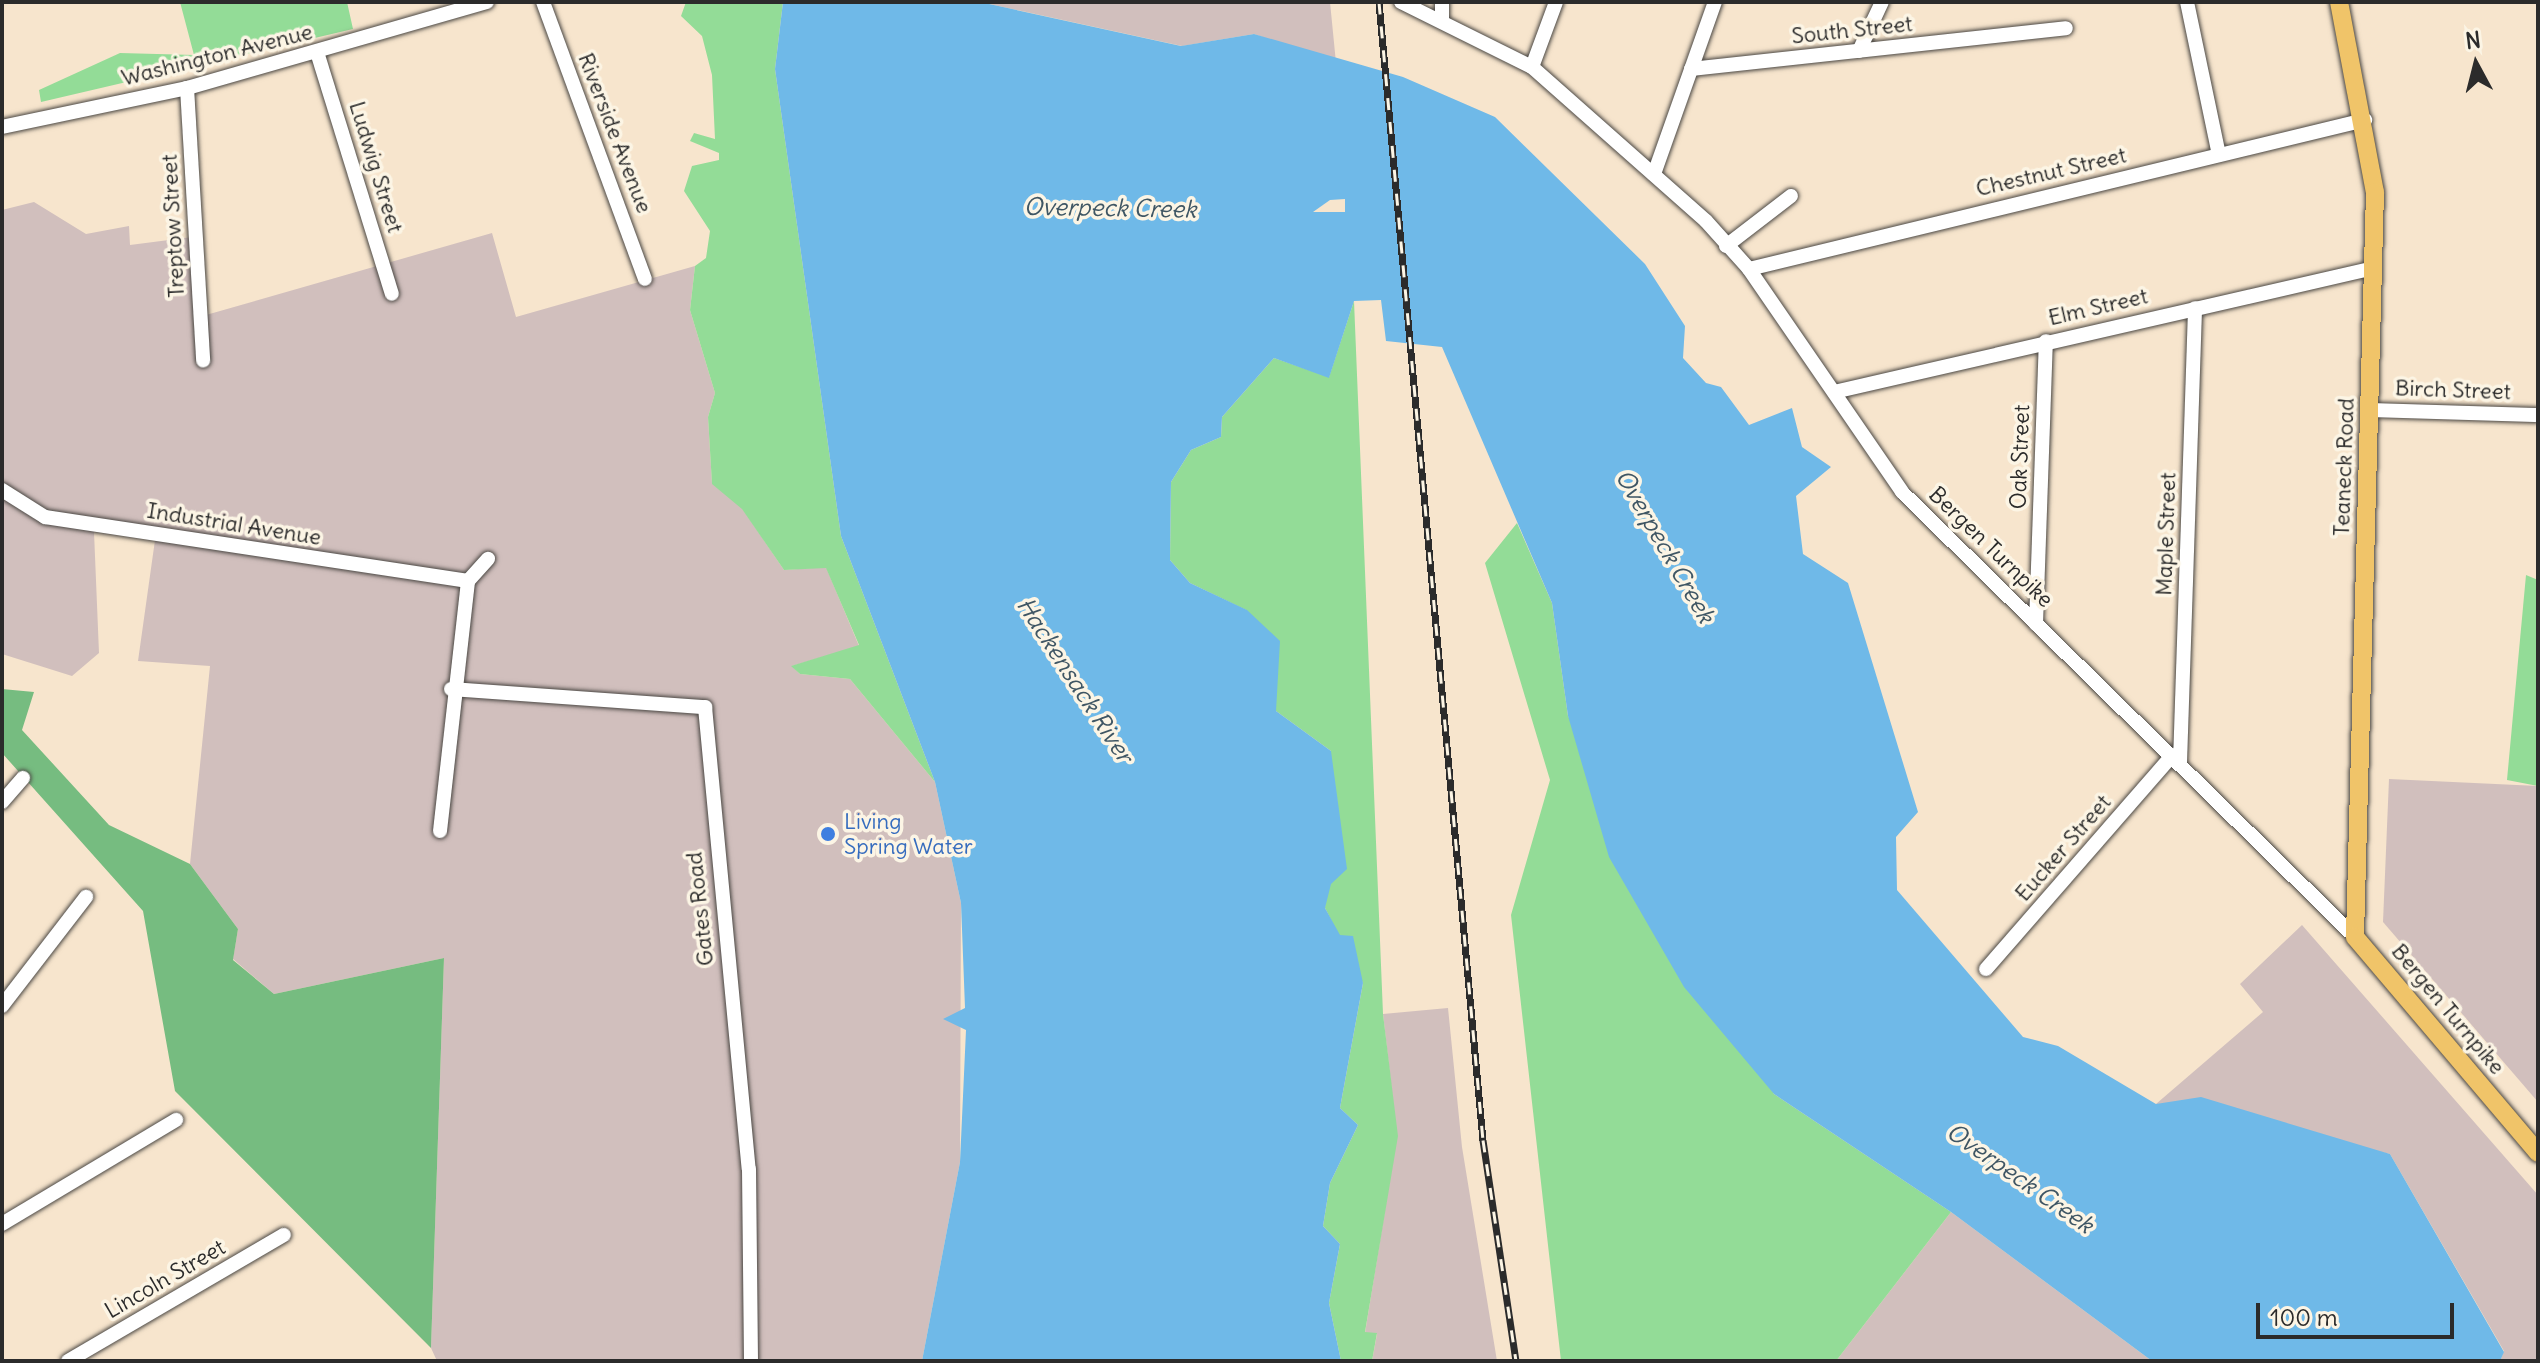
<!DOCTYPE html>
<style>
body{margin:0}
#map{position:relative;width:2540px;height:1363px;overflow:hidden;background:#f7e5cd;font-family:Delius,sans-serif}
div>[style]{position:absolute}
.industrial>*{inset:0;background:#d1bfbd}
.green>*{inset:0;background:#93dc97}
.forest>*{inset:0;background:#76bc80}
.water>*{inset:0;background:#6fb9e8}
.pier>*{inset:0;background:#f7e5cd}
.roads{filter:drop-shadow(0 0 2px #4a4743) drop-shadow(0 0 2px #4a4743)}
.minor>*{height:14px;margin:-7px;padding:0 7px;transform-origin:7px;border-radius:7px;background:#fff}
.major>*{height:18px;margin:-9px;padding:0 9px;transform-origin:9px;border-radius:9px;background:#f0c469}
.rail>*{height:7px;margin-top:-3.5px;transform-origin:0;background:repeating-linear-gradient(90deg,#fcf5e5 0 12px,#2b2b2b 0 24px);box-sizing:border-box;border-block:2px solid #2b2b2b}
.dots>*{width:22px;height:22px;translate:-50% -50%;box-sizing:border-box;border:4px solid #fcf5e5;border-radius:50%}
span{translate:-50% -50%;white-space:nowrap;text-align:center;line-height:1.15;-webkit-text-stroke:7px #fcf5e5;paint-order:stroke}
.street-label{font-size:22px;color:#2b2b2b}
.shop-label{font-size:22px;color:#366cbe}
.left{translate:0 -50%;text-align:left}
.water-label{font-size:24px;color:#3f5664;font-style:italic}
.frame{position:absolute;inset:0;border:4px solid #2b2b2b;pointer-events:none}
.north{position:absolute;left:2436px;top:24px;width:80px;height:80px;-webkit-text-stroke:6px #fcf5e5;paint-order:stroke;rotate:353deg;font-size:22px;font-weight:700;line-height:32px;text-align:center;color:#2b2b2b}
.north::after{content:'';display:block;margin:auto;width:28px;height:36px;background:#2b2b2b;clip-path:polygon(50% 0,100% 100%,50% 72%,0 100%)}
.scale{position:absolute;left:2256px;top:1303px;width:198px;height:36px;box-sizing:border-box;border:4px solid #2b2b2b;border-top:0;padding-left:10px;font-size:24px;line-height:28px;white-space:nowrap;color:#2b2b2b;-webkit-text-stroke:6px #fcf5e5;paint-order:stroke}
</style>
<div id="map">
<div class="industrial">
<div style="clip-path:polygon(980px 2px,1330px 2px,1336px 63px,1254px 34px,1182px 46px)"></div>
<div style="clip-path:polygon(34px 202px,86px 234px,129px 226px,130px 245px,200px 236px,206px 315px,492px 233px,516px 317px,695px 266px,690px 310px,715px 393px,708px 417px,712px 483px,742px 508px,784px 570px,826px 567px,859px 646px,792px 666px,800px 674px,850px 679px,935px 782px,961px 903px,960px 1162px,922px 1361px,437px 1361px,431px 1348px,444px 958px,274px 994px,233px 959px,238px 929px,190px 864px,210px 666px,138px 661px,155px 540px,94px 532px,99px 653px,72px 676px,2px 654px,2px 210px)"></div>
<div style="clip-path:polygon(2389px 779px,2538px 786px,2538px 1102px,2383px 922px)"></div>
<div style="clip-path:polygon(2302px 925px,2538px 1195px,2538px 1361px,2500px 1361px,2504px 1351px,2390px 1154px,2156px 1104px,2263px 1012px,2240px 984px)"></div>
<div style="clip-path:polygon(1448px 1008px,1462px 1147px,1497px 1361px,1372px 1361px,1377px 1334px,1365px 1333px,1397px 1136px,1383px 1014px)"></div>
<div style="clip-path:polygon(1951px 1212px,2152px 1361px,1836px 1361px)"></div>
</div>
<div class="green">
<div style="clip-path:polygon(180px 2px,347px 2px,353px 29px,41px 102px,39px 90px,120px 53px,194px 55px)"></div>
<div style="clip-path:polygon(686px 2px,783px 2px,775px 69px,841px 536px,935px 782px,850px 679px,800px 674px,791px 666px,859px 645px,826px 568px,784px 570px,742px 509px,712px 484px,708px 417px,715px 393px,690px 310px,695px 266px,706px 258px,710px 231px,684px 191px,692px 166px,719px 160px,719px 153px,690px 141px,694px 133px,715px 139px,712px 75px,702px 36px,681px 16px)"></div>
<div style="clip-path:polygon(1354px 301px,1383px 1014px,1398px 1136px,1365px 1332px,1377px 1333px,1372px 1361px,1341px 1361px,1329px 1303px,1340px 1244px,1323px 1226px,1330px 1183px,1358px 1125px,1340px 1108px,1363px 983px,1325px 908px,1331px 751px,1276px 711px,1246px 610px,1190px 583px,1170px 560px,1171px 482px,1191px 450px,1221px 437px,1222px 417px,1274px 358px,1329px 377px)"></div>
<div style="clip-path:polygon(1517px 523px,1552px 603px,1568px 716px,1774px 1094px,1951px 1212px,1836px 1361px,1561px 1361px,1511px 915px,1550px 780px,1485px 563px)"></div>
<div style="clip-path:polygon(2526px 575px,2538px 580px,2538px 786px,2507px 780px)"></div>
</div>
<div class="forest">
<div style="clip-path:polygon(2px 689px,34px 692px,22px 730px,109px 825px,190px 864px,238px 929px,233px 960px,274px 994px,444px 958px,431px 1348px,175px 1091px,143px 911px,2px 753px)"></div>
</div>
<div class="water">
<div style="clip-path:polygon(783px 2px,980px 2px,1181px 46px,1254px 34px,1403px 77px,1495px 117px,1645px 264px,1685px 326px,1683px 358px,1706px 383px,1721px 387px,1749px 425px,1792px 408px,1802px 447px,1831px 467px,1796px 496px,1803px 554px,1848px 583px,1918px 812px,1896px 837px,1897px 890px,2023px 1037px,2058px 1046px,2156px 1104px,2201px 1097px,2390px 1154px,2504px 1352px,2500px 1361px,2152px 1361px,1951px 1212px,1774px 1094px,1684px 987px,1609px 857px,1568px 716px,1552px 603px,1442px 347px,1386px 341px,1381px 300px,1354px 301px,1329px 378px,1274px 358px,1222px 417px,1221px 437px,1191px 450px,1171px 482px,1170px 560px,1190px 583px,1247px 610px,1280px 641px,1276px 711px,1331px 751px,1347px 869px,1331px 884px,1325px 908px,1340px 935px,1353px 936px,1363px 983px,1340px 1108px,1358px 1125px,1330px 1183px,1323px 1226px,1340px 1244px,1329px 1303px,1341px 1361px,922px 1361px,960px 1162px,966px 1030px,943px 1019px,965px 1008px,961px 903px,935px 782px,841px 536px,775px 69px)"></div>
</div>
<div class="pier">
<div style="clip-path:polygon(1345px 199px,1345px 212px,1313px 212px,1330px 200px)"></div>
</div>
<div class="roads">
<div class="minor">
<div style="left:543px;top:2px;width:295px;rotate:69.8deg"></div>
<div style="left:1401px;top:2px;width:146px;rotate:26.4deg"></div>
<div style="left:1532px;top:67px;width:232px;rotate:41.5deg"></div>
<div style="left:1706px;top:221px;width:64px;rotate:48.1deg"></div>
<div style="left:1749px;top:269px;width:270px;rotate:55.5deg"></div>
<div style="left:1902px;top:492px;width:635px;rotate:44.49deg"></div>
<div style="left:2187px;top:2px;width:156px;rotate:78.2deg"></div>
<div style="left:1442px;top:20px;width:18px;rotate:-90deg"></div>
<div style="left:1859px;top:51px;width:54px;rotate:-64.9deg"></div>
<div style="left:317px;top:52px;width:253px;rotate:72.8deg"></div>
<div style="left:1532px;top:67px;width:69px;rotate:-69.7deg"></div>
<div style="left:1691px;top:69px;width:377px;rotate:-6.2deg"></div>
<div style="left:187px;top:88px;width:273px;rotate:86.6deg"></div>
<div style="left:2px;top:127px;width:189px;rotate:-11.9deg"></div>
<div style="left:187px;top:88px;width:312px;rotate:-16deg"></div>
<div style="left:1654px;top:174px;width:182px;rotate:-70.5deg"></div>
<div style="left:1726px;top:246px;width:82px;rotate:-37.6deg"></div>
<div style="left:1749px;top:269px;width:634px;rotate:-13.6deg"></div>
<div style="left:1834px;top:392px;width:554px;rotate:-12.93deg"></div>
<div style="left:2369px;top:410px;width:167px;rotate:1.7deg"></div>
<div style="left:2px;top:490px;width:51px;rotate:32.1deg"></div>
<div style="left:45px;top:517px;width:428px;rotate:8.6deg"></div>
<div style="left:468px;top:581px;width:30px;rotate:-48deg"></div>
<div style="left:2036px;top:624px;width:283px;rotate:-88deg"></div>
<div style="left:451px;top:689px;width:255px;rotate:4.1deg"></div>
<div style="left:705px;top:707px;width:464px;rotate:84.6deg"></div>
<div style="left:749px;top:1169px;width:192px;rotate:89.4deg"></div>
<div style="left:2180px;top:762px;width:454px;rotate:-88.1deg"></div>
<div style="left:2px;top:802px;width:32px;rotate:-49deg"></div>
<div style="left:440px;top:831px;width:252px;rotate:-83.6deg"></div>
<div style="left:1986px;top:969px;width:284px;rotate:-48.9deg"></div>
<div style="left:2px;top:1006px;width:138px;rotate:-52.4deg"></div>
<div style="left:2px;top:1224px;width:203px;rotate:-30.9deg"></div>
<div style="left:68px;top:1361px;width:250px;rotate:-30.3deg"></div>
</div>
<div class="major">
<div style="left:2339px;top:2px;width:193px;rotate:79.3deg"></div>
<div style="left:2375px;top:192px;width:745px;rotate:91.54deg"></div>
<div style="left:2355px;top:937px;width:283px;rotate:49.7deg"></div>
</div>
</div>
<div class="rail">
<div style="left:1379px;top:2px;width:1143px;rotate:84.78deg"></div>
<div style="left:1483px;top:1140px;width:223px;rotate:81.5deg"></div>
</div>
<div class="dots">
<div style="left:828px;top:834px;background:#3f7fe0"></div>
</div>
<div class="street-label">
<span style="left:1852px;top:30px;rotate:-6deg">South Street</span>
<span style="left:217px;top:55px;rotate:-14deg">Washington Avenue</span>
<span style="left:615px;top:133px;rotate:69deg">Riverside Avenue</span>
<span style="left:376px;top:167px;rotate:73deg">Ludwig Street</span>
<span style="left:2051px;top:172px;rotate:-13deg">Chestnut Street</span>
<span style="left:173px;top:226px;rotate:-93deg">Treptow Street</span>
<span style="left:2098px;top:307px;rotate:-13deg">Elm Street</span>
<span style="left:2453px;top:390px;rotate:2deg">Birch Street</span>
<span style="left:2020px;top:457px;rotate:-88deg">Oak Street</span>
<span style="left:2344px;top:467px;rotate:-88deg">Teaneck Road</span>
<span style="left:234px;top:524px;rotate:9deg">Industrial Avenue</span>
<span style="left:2166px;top:534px;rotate:-88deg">Maple Street</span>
<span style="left:1991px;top:547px;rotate:44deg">Bergen Turnpike</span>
<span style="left:2063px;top:848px;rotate:-49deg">Eucker Street</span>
<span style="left:700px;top:909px;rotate:-96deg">Gates Road</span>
<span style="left:2448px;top:1009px;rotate:50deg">Bergen Turnpike</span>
<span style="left:165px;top:1279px;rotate:-30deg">Lincoln Street</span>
</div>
<div class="shop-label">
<span class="left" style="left:844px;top:834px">Living<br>Spring Water</span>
</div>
<div class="water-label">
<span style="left:1110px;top:208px;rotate:1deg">Overpeck Creek</span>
<span style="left:1665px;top:546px;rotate:60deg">Overpeck Creek</span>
<span style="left:1075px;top:680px;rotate:57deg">Hackensack River</span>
<span style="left:2020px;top:1178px;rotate:35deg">Overpeck Creek</span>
</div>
<div class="frame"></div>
<div class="north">N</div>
<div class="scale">100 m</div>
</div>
